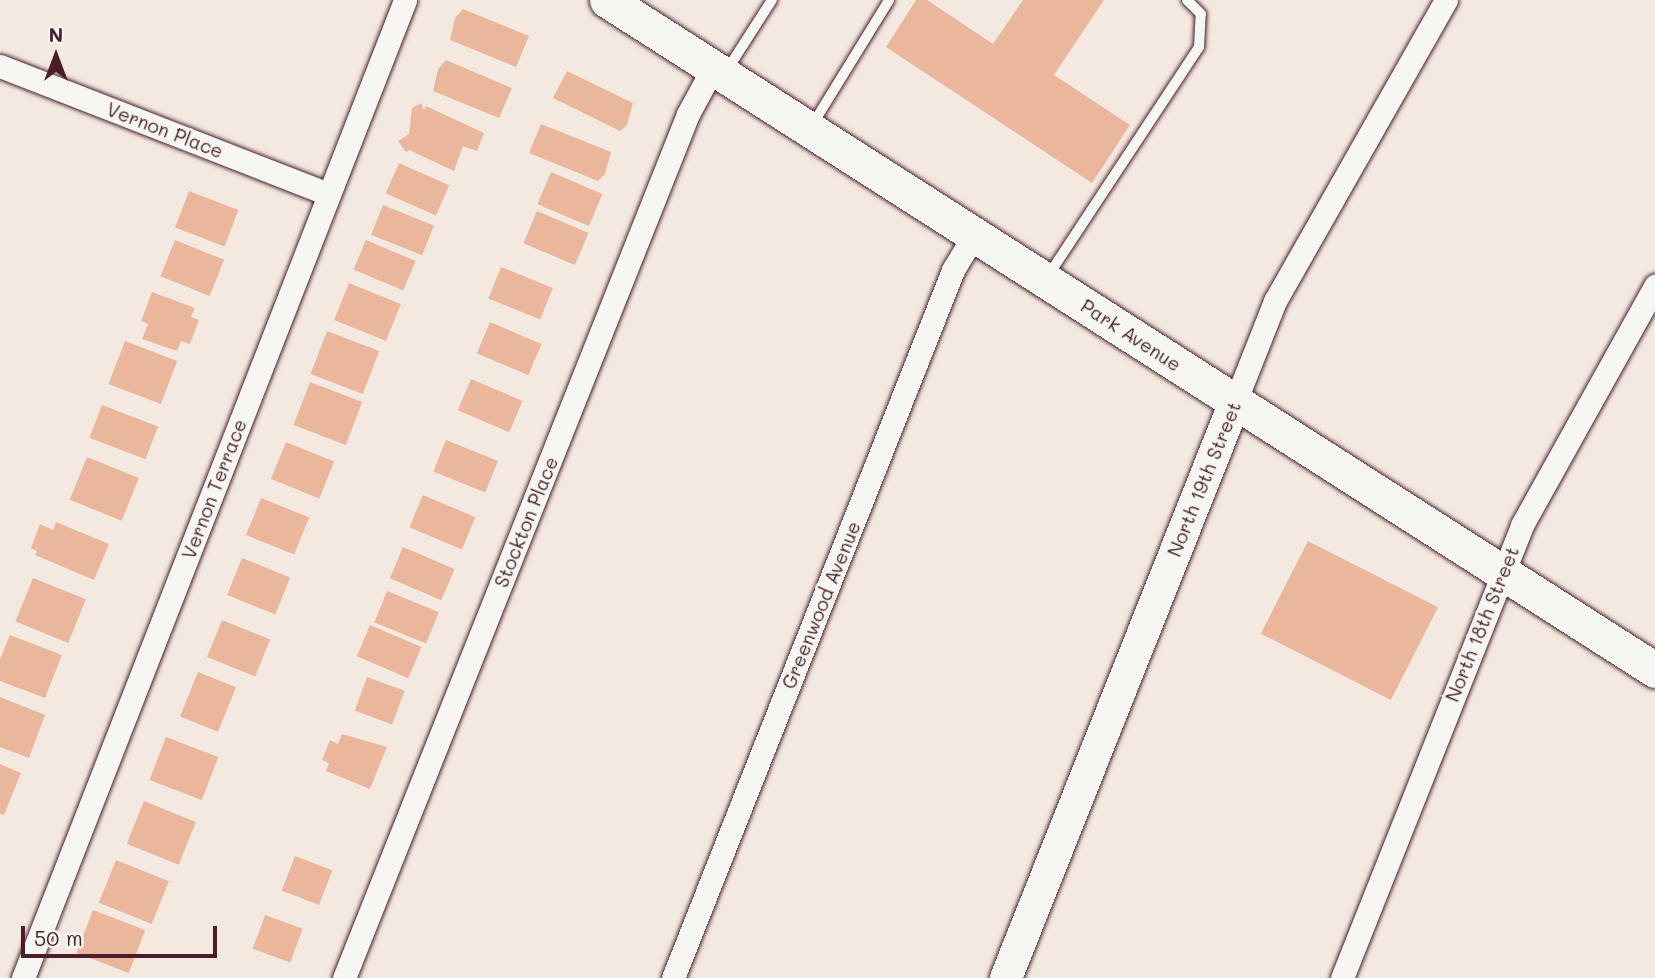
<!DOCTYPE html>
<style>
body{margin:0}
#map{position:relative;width:1655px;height:978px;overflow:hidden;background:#f4e9e1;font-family:Mali,sans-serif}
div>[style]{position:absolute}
.building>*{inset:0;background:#eab79d;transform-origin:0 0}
.roads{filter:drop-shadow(0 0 2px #4a1f2b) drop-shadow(0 0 2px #4a1f2b)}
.lane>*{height:10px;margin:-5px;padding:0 5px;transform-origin:5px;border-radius:5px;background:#f6f6f2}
.street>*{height:23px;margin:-11.5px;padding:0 11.5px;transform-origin:11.5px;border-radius:11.5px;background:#f6f6f2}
.secondary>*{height:32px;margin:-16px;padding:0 16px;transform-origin:16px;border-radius:16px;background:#f6f6f2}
.primary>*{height:35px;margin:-17.5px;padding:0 17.5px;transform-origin:17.5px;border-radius:17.5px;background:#f6f6f2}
span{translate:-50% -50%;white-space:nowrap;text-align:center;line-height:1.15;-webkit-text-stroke:5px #f6f6f2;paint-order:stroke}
.street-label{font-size:19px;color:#4a1f2b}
.north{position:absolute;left:21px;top:21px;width:70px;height:70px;-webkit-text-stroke:5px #f6f6f2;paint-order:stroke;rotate:0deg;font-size:19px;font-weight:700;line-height:28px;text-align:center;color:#4a1f2b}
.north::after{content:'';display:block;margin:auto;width:24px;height:32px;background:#4a1f2b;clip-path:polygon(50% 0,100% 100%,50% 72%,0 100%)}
.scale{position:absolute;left:21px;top:926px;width:196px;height:32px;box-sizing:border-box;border:4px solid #4a1f2b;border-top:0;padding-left:9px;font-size:21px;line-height:24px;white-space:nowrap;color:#4a1f2b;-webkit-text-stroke:5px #f6f6f2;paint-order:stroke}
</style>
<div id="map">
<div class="building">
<div style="clip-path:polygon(916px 0,927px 0,993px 44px,1023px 0,1104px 0,1054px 75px,1130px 125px,1092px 183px,886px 47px)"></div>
<div style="clip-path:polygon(463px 9px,529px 36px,516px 67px,450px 40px,455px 18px)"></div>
<div style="clip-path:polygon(446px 60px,512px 88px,499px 118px,433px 91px,438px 69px)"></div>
<div style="clip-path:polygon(567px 71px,633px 103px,627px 125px,620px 131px,553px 98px)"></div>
<div style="clip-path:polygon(421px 103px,424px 110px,426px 106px,484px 133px,477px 151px,463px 146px,454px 171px,409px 150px,406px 152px,398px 141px,409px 134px,412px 108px)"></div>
<div style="clip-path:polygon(541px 124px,611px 152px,605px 174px,598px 181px,529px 153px)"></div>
<div style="left:399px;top:163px;width:55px;height:33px;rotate:24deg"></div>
<div style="left:551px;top:172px;width:56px;height:35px;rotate:23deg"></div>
<div style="left:189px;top:191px;width:53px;height:39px;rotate:21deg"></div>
<div style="left:383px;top:205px;width:55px;height:32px;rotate:22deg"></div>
<div style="left:537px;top:211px;width:56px;height:35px;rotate:23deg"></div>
<div style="left:175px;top:240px;width:53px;height:39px;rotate:22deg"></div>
<div style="left:366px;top:240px;width:54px;height:32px;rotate:23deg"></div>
<div style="left:501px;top:267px;width:56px;height:34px;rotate:22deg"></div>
<div style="left:349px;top:283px;width:56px;height:40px;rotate:22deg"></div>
<div style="clip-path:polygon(152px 292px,195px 308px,191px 317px,199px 320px,190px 344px,181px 341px,177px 351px,142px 339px,148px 324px,141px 321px)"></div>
<div style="left:490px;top:322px;width:56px;height:34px;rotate:23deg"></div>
<div style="left:327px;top:331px;width:56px;height:46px;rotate:21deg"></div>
<div style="left:125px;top:341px;width:56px;height:46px;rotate:21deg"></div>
<div style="left:471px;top:379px;width:56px;height:34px;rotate:23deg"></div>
<div style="left:310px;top:382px;width:56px;height:46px;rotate:21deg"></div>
<div style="left:102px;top:405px;width:60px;height:35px;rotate:21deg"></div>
<div style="left:446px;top:440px;width:56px;height:34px;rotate:22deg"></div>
<div style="left:286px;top:442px;width:52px;height:40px;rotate:22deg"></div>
<div style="left:87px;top:457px;width:56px;height:46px;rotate:22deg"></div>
<div style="left:423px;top:495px;width:57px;height:35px;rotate:23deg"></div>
<div style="left:261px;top:498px;width:52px;height:40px;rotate:22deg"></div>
<div style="clip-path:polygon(56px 522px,109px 544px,94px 580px,35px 555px,37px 551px,31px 548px,40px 524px,53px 530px)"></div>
<div style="left:1308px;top:541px;width:146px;height:104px;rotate:27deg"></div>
<div style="left:403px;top:547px;width:56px;height:34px;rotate:23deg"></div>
<div style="left:242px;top:558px;width:52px;height:40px;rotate:22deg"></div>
<div style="left:33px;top:578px;width:57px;height:47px;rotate:22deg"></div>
<div style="left:387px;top:591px;width:56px;height:34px;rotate:22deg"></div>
<div style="left:222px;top:620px;width:52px;height:40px;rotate:22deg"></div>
<div style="left:370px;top:625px;width:56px;height:34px;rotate:23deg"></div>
<div style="clip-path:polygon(10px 635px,62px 655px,45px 698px,0 681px,0 659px)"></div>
<div style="left:198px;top:672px;width:41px;height:48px;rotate:22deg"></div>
<div style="left:367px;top:677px;width:40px;height:36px;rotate:20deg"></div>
<div style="clip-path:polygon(0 697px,45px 715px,29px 758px,0 747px)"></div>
<div style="clip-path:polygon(342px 734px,387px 747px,370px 789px,326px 771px,329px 763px,322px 760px,330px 740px,338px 744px)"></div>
<div style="left:166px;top:737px;width:56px;height:46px;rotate:21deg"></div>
<div style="clip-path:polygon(0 764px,21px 773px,4px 815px,0 814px)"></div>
<div style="left:144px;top:801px;width:56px;height:46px;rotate:22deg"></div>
<div style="left:295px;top:856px;width:40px;height:37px;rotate:21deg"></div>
<div style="left:116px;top:860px;width:57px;height:46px;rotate:22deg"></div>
<div style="left:93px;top:910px;width:56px;height:46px;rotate:21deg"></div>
<div style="left:265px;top:915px;width:40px;height:36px;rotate:20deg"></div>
</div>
<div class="roads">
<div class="lane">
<div style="left:727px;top:70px;width:83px;rotate:-57.3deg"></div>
<div style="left:811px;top:127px;width:149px;rotate:-58.4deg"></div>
<div style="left:1048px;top:276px;width:274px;rotate:-56.6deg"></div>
<div style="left:1199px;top:47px;width:33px;rotate:-87deg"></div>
<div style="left:1201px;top:14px;width:20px;rotate:-135deg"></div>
</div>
<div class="street">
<div style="left:0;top:66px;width:353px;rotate:21.3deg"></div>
<div style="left:1235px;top:402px;width:109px;rotate:-68.4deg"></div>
<div style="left:1275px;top:301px;width:346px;rotate:-60.4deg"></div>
<div style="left:23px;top:978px;width:1050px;rotate:-68.66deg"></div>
<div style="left:344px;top:978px;width:930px;rotate:-68.29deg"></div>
<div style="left:688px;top:114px;width:52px;rotate:-61.5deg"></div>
<div style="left:673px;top:978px;width:761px;rotate:-68.42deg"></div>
<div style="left:953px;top:270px;width:41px;rotate:-59deg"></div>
<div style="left:1342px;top:978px;width:487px;rotate:-68.3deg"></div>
<div style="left:1522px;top:525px;width:274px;rotate:-60.9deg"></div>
</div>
<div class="secondary">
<div style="left:1006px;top:978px;width:620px;rotate:-68.32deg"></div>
</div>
<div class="primary">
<div style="left:607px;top:0;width:1244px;rotate:32.59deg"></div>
</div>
</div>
<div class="street-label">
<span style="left:165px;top:130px;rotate:21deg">Vernon Place</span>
<span style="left:1131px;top:335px;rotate:33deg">Park Avenue</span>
<span style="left:1204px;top:479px;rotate:-68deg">North 19th Street</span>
<span style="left:214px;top:489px;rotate:-69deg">Vernon Terrace</span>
<span style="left:526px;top:522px;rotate:-68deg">Stockton Place</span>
<span style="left:821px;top:605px;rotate:-68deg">Greenwood Avenue</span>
<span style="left:1482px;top:624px;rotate:-68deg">North 18th Street</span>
</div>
<div class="north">N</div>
<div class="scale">50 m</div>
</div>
